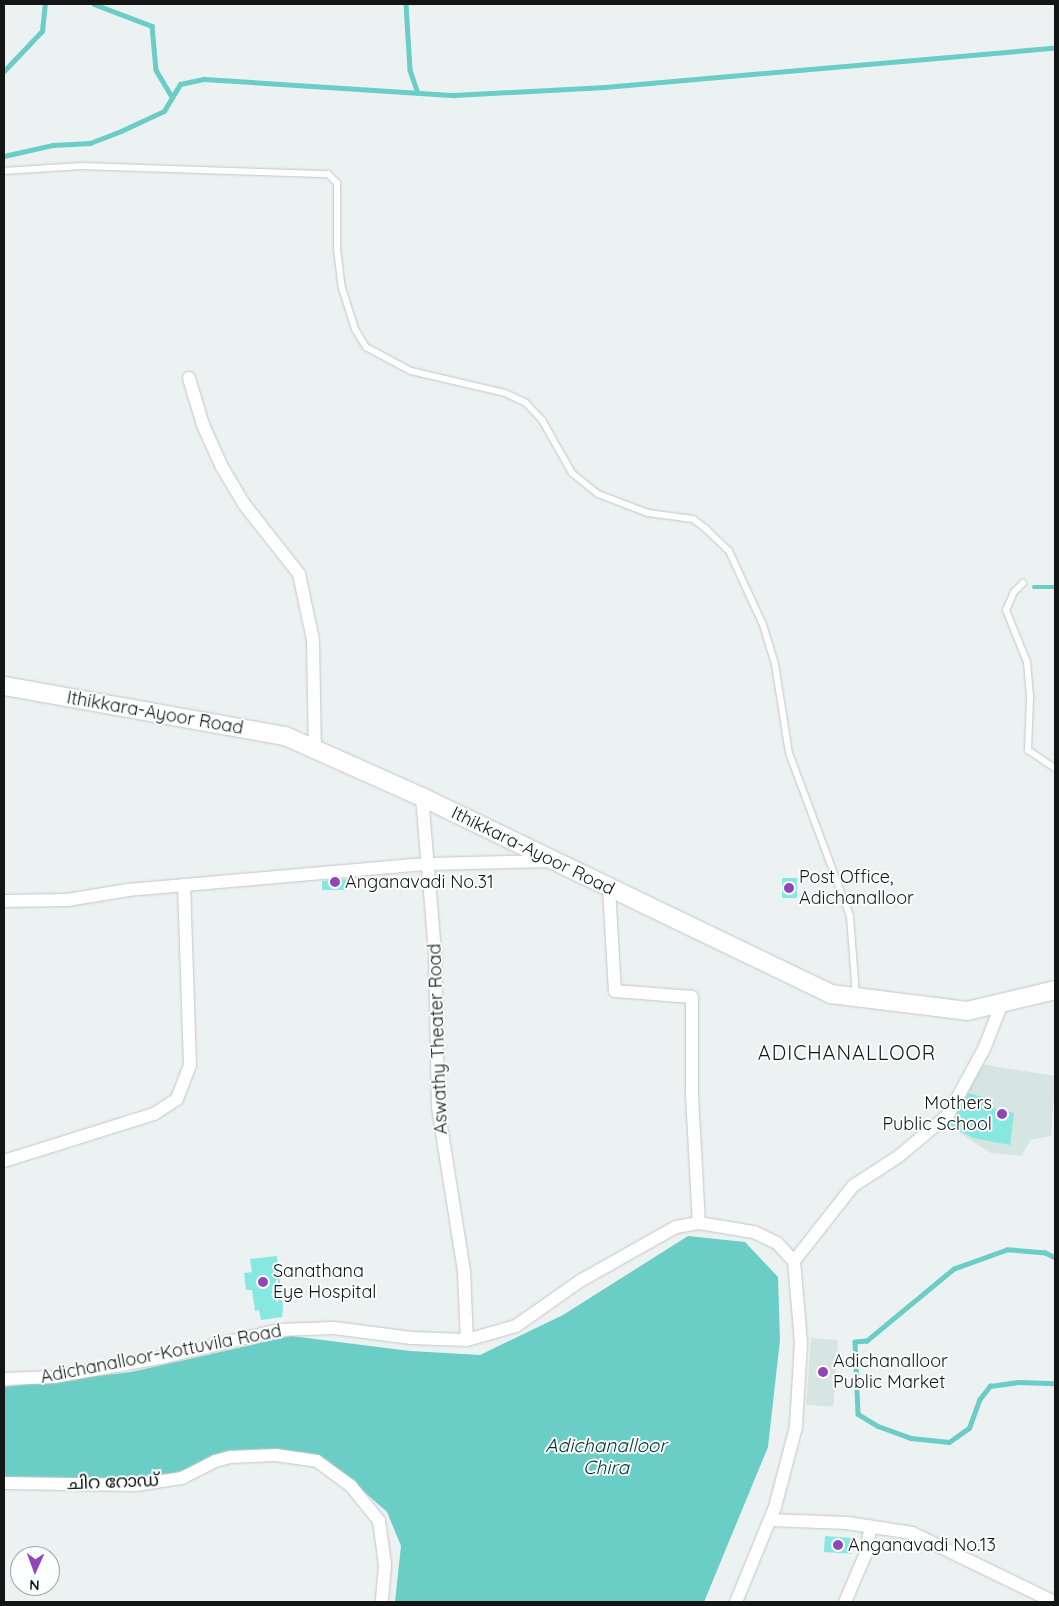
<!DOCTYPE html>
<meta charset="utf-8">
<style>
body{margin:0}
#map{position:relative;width:1059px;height:1606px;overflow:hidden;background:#ecf2f1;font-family:Quicksand,"Noto Sans Malayalam",sans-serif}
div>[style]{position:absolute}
.built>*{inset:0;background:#d6e4e2;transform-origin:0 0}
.water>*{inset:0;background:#6acdc6}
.stream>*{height:4.5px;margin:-2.25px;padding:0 2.25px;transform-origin:2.25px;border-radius:2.25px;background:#6acdc6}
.building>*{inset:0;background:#86e8e0;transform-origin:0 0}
.roads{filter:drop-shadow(0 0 1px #c2c7c7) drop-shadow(0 0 1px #c2c7c7)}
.service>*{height:6px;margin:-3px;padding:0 3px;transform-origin:3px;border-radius:3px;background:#fff}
.minor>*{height:12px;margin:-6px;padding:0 6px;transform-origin:6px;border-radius:6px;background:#fff}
.secondary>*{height:18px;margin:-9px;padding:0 9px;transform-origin:9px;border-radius:9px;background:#fff}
.dots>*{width:14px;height:14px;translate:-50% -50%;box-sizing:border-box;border:2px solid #fbfffe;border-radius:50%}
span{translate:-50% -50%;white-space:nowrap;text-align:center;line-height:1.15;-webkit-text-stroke:4px #fbfffe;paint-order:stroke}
.street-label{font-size:18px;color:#141515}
.poi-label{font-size:18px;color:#141515}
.left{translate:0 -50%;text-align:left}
.right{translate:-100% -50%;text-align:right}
.water-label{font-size:19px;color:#003230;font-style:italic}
.quarter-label{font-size:20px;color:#141515;letter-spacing:1px}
.frame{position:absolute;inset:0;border:5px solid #141515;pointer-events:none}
.north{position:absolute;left:10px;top:1546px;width:50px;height:50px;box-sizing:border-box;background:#fbfffe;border:1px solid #9fa1a1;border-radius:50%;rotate:182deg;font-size:14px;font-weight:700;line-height:20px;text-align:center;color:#141515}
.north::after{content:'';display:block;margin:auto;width:18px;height:22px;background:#9146b7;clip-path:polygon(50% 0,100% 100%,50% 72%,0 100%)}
</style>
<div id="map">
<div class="built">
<div style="clip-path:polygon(980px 1064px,1055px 1076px,1051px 1136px,1030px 1140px,1022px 1156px,991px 1153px,945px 1124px)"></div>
<div style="left:811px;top:1338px;width:27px;height:67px;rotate:4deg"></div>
</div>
<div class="water">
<div style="clip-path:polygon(688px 1236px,745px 1242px,778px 1277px,780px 1340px,768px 1447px,704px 1602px,395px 1602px,401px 1546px,387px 1512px,342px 1472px,304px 1452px,224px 1453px,171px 1475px,4px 1482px,4px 1387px,131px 1372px,291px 1336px,410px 1351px,480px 1355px,563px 1315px)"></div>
</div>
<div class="stream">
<div style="left:94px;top:4px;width:62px;rotate:20.8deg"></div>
<div style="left:152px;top:26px;width:44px;rotate:84.8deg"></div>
<div style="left:156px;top:70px;width:29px;rotate:59deg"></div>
<div style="left:406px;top:4px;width:66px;rotate:86.5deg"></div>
<div style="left:410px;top:70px;width:24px;rotate:71deg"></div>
<div style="left:4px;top:71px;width:55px;rotate:-46.5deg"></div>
<div style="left:42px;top:31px;width:27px;rotate:-84deg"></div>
<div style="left:4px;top:156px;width:50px;rotate:-12.7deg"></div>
<div style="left:53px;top:145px;width:37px;rotate:-3deg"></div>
<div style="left:90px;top:143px;width:33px;rotate:-21deg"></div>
<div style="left:121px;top:131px;width:47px;rotate:-24.9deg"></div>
<div style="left:164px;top:111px;width:31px;rotate:-59deg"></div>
<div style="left:180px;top:84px;width:25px;rotate:-12deg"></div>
<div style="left:204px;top:79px;width:251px;rotate:3.7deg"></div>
<div style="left:454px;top:95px;width:151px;rotate:-3deg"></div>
<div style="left:605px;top:87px;width:452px;rotate:-5deg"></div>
<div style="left:1034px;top:587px;width:21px"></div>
<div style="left:1055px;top:1258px;width:11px;rotate:-153deg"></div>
<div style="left:1045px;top:1253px;width:38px;rotate:-175deg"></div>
<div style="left:1007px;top:1250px;width:56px;rotate:160.3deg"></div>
<div style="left:954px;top:1269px;width:113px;rotate:140.4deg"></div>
<div style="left:867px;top:1341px;width:12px;rotate:175deg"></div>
<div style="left:855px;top:1342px;width:72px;rotate:87.6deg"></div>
<div style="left:858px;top:1414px;width:23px;rotate:31deg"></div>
<div style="left:878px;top:1426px;width:35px;rotate:20deg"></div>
<div style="left:911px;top:1438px;width:38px;rotate:6deg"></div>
<div style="left:949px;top:1442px;width:24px;rotate:-35deg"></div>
<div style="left:969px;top:1428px;width:30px;rotate:-70deg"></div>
<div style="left:979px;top:1400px;width:18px;rotate:-52deg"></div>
<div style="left:990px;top:1386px;width:28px;rotate:-8deg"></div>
<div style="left:1018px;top:1382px;width:37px;rotate:2deg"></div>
</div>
<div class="building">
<div style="left:782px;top:878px;width:15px;height:20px"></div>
<div style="clip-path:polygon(347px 879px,347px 890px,322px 890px,322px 881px)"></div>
<div style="clip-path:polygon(969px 1093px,992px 1100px,989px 1107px,1014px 1113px,1010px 1145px,973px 1138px,949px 1125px)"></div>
<div style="clip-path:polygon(277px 1256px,283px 1307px,282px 1317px,261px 1320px,259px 1310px,255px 1311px,252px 1290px,246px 1290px,244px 1273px,252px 1272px,250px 1259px)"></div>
<div style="left:825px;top:1536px;width:27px;height:16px;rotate:4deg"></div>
</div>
<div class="roads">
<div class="service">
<div style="left:4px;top:171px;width:77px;rotate:-3.7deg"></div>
<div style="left:81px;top:166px;width:247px;rotate:1.9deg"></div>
<div style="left:328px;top:174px;width:13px;rotate:45deg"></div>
<div style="left:337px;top:183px;width:66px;rotate:90deg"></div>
<div style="left:337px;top:249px;width:39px;rotate:83deg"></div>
<div style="left:342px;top:288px;width:43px;rotate:72.4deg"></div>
<div style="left:355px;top:329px;width:21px;rotate:59deg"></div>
<div style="left:366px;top:347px;width:51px;rotate:28.1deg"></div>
<div style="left:411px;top:371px;width:97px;rotate:13.2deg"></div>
<div style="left:505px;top:393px;width:23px;rotate:25deg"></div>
<div style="left:526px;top:403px;width:23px;rotate:47deg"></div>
<div style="left:542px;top:420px;width:61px;rotate:60.5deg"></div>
<div style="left:572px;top:473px;width:33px;rotate:39deg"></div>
<div style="left:598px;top:494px;width:53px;rotate:20.8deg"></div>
<div style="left:648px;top:513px;width:45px;rotate:7.6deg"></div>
<div style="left:693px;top:519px;width:15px;rotate:37deg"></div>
<div style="left:705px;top:528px;width:33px;rotate:44deg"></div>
<div style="left:729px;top:551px;width:81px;rotate:65.3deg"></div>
<div style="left:763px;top:625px;width:41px;rotate:72.9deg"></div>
<div style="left:775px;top:664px;width:90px;rotate:81.1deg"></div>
<div style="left:789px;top:753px;width:174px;rotate:69.5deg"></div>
<div style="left:850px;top:916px;width:80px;rotate:85.7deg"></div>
<div style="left:1023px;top:583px;width:13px;rotate:135deg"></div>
<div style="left:1014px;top:592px;width:20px;rotate:114deg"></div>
<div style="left:1006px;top:610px;width:56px;rotate:68deg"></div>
<div style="left:1027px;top:662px;width:36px;rotate:85deg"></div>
<div style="left:1030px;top:698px;width:52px;rotate:92.2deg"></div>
<div style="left:1028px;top:750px;width:32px;rotate:34deg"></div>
</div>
<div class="minor">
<div style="left:189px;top:378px;width:49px;rotate:73.4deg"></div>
<div style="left:203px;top:425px;width:46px;rotate:65.7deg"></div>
<div style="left:222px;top:467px;width:43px;rotate:59.3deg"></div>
<div style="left:244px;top:504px;width:89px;rotate:51.8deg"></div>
<div style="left:299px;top:574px;width:67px;rotate:78deg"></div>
<div style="left:313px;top:640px;width:110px;rotate:89deg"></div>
<div style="left:422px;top:797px;width:155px;rotate:85.2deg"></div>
<div style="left:435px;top:951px;width:156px;rotate:88.9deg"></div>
<div style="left:438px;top:1107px;width:167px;rotate:81deg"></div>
<div style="left:464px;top:1272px;width:68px;rotate:87.5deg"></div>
<div style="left:609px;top:888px;width:103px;rotate:86.7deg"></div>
<div style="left:615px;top:991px;width:77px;rotate:4.5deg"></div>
<div style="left:692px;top:997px;width:98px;rotate:90deg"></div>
<div style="left:692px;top:1095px;width:128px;rotate:86.9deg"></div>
<div style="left:4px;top:901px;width:63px;rotate:-0.9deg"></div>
<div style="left:67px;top:900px;width:62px;rotate:-9.3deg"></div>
<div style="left:128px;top:890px;width:301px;rotate:-5deg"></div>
<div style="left:428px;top:864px;width:123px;rotate:-1.4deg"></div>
<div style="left:4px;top:1161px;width:157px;rotate:-17.4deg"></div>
<div style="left:154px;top:1114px;width:27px;rotate:-33deg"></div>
<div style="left:177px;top:1099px;width:36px;rotate:-69deg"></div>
<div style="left:190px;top:1065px;width:180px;rotate:-91.9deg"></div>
<div style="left:794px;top:1261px;width:95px;rotate:-51.8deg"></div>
<div style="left:853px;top:1186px;width:55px;rotate:-33.1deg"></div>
<div style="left:899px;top:1156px;width:64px;rotate:-39.9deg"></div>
<div style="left:948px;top:1115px;width:75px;rotate:-61.4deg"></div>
<div style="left:984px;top:1049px;width:49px;rotate:-68.6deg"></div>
<div style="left:4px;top:1379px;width:50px;rotate:-2.3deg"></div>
<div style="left:54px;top:1377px;width:112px;rotate:-10.3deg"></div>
<div style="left:164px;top:1357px;width:118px;rotate:-13.2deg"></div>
<div style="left:279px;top:1330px;width:55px;rotate:-2.1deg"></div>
<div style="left:334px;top:1328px;width:78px;rotate:7.4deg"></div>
<div style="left:411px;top:1338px;width:56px;rotate:2deg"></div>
<div style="left:467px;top:1340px;width:51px;rotate:-15.9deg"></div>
<div style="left:516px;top:1326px;width:78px;rotate:-35.1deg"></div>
<div style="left:580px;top:1281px;width:110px;rotate:-29.4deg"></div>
<div style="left:676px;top:1227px;width:23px;rotate:-10deg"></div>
<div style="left:699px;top:1223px;width:56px;rotate:9.3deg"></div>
<div style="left:754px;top:1232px;width:25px;rotate:26deg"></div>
<div style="left:777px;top:1243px;width:25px;rotate:47deg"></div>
<div style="left:794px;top:1261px;width:81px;rotate:85.1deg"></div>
<div style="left:801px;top:1342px;width:85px;rotate:93.4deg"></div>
<div style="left:796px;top:1427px;width:83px;rotate:104.7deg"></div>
<div style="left:775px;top:1507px;width:103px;rotate:112.3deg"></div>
<div style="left:4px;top:1483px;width:132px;rotate:0.9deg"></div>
<div style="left:136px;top:1485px;width:47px;rotate:-8.7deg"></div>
<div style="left:182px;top:1478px;width:37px;rotate:-27deg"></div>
<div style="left:215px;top:1461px;width:16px;rotate:-15deg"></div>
<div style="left:230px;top:1457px;width:46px;rotate:-2.5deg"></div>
<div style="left:276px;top:1455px;width:41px;rotate:8.3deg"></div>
<div style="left:317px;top:1461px;width:42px;rotate:36.3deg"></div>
<div style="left:351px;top:1486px;width:45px;rotate:51.3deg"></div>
<div style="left:379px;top:1521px;width:44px;rotate:82.2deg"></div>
<div style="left:385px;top:1565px;width:37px;rotate:95deg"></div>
<div style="left:770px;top:1520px;width:77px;rotate:2.2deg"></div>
<div style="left:847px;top:1523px;width:66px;rotate:8.7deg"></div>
<div style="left:912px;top:1533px;width:158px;rotate:25.9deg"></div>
<div style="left:845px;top:1602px;width:53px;rotate:-66.8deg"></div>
<div style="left:866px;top:1553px;width:27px;rotate:-80deg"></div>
</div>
<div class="secondary">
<div style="left:4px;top:686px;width:285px;rotate:10.1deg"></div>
<div style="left:285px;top:736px;width:150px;rotate:24deg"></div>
<div style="left:422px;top:797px;width:454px;rotate:25.7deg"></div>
<div style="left:831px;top:994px;width:137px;rotate:7.1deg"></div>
<div style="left:967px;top:1011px;width:90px;rotate:-13.4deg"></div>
</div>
</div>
<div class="dots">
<div style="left:335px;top:882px;background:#9146b7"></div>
<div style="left:789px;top:888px;background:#9146b7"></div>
<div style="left:1002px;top:1114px;background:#9146b7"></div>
<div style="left:263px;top:1282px;background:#9146b7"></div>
<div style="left:823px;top:1372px;background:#9146b7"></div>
<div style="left:838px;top:1545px;background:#9146b7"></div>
</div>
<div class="street-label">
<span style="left:155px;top:713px;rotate:10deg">Ithikkara-Ayoor Road</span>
<span style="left:533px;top:851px;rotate:26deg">Ithikkara-Ayoor Road</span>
<span style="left:438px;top:1039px;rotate:-92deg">Aswathy Theater Road</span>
<span style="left:161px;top:1354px;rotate:-11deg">Adichanalloor-Kottuvila Road</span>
<span style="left:113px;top:1482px;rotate:-2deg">ചിറ റോഡ്</span>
</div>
<div class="poi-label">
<span class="left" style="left:799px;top:888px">Post Office,<br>Adichanalloor</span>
<span class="left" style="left:345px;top:882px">Anganavadi No.31</span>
<span class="right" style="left:992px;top:1114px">Mothers<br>Public School</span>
<span class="left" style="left:273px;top:1282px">Sanathana<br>Eye Hospital</span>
<span class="left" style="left:833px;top:1372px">Adichanalloor<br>Public Market</span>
<span class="left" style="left:848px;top:1545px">Anganavadi No.13</span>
</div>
<div class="water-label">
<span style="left:606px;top:1457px">Adichanalloor<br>Chira</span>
</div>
<div class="quarter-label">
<span style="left:847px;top:1052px">ADICHANALLOOR</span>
</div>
<div class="frame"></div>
<div class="north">N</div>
</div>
